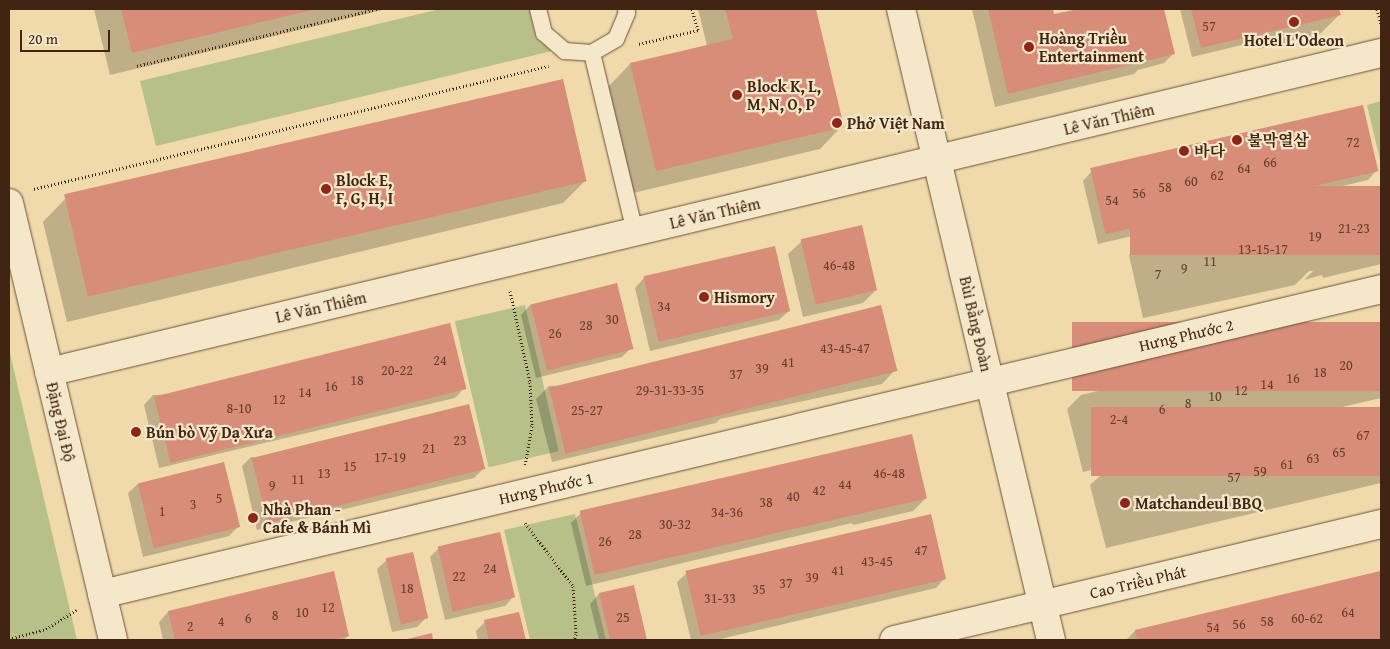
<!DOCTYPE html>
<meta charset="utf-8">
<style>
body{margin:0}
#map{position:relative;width:1390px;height:649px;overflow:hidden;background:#f0daac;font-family:"Gentium Book Plus","Noto Serif KR",serif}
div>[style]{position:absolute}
.green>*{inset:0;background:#b8c08a;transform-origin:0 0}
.shadow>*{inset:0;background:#0003}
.building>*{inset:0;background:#d78d77;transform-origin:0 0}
.path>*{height:3px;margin-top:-1.5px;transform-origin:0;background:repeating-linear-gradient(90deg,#412411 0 1px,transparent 0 3.5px)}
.roads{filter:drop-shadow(0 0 1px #6d5238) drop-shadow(0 0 1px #6d5238)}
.lane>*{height:16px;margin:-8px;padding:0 8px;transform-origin:8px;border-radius:8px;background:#f5e7c9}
.street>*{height:28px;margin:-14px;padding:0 14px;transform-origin:14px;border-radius:14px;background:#f5e7c9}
.secondary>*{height:28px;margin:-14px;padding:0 14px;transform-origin:14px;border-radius:14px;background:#f5e7c9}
.dots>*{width:14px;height:14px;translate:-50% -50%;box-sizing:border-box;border:2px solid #f5e7c9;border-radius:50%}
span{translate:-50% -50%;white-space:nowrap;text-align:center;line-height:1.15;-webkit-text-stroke:4.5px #f5e7c9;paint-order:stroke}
.number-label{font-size:14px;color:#663e2a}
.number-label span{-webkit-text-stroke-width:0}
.poi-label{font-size:16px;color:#412411;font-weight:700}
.left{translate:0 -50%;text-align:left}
.street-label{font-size:16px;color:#412411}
.frame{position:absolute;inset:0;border:10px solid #412411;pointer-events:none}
.scale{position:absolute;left:20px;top:30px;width:90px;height:22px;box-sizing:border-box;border:2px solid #412411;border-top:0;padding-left:6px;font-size:15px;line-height:18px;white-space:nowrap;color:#412411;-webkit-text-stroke:4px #f5e7c9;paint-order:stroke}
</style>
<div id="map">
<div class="green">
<div style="clip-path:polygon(440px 9px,529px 9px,536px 38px,552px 51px,156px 146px,140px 81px)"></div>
<div style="clip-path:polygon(1381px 101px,1381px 164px,1367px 105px)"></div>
<div style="left:525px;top:305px;width:150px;height:72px;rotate:77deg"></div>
<div style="clip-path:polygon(9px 349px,77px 640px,9px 640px)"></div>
<div style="clip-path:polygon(575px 514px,606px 640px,530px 640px,504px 530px)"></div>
</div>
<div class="shadow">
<div style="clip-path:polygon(94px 9px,387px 9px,110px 75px)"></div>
<div style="clip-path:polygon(698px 9px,814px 9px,842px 126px,820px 149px,633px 193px,608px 87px,630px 64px,707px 46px)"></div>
<div style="clip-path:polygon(972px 9px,1051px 9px,1053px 16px,1083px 9px,1162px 9px,1173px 54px,1164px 63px,1138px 70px,1134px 74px,995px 107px)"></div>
<div style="clip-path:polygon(1180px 9px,1338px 9px,1339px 15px,1319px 35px,1259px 49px,1258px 41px,1192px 57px)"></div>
<div style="clip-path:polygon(1377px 170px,1368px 180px,1098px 244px,1083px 181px,1092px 171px)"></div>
<div style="clip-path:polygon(586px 180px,563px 203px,67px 322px,43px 222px,65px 199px)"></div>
<div style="clip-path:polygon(1381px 187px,1381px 264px,1323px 278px,1322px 275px,1304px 280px,1313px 271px,1309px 271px,1295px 285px,1143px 318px,1129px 255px,1138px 245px)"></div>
<div style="clip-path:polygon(802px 241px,876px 290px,863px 303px,803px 317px,788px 254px)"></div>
<div style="clip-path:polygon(774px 247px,789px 311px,779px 320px,650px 351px,635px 288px,644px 278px)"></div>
<div style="clip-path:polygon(616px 285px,631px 348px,622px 357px,536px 378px,521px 315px,530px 305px)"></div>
<div style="clip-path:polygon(1381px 324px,1381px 398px,1146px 453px,1142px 457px,1083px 472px,1067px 409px,1081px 395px)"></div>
<div style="clip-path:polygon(895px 370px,882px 384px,720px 419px,716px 423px,552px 462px,536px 399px,549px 386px)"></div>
<div style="clip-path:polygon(464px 388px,455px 398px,159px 468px,144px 405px,153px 395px)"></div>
<div style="clip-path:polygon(1381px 409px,1381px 483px,1106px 548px,1090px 485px,1100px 476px)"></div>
<div style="clip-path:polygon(911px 435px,926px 498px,913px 511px,853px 525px,852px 523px,586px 586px,571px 523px,580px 514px)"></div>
<div style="clip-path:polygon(251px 457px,483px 469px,474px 478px,257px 530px,242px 466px)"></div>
<div style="clip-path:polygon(138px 484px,238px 527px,229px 536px,143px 557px,128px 493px)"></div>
<div style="clip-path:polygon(439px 548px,514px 596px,505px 606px,445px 620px,430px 557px)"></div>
<div style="clip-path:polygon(387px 560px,427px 617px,417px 627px,392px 632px,377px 569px)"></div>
<div style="clip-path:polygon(1381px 572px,1381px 640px,1126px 640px,1135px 631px)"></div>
<div style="clip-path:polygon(333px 573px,348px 636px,344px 640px,163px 640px,159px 622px,168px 612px)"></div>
<div style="clip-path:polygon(687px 573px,945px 578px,936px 588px,716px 640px,691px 640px,677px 582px)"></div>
<div style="clip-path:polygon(633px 586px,646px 640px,599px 640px,590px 604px,599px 594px)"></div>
<div style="clip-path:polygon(518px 614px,525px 640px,478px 640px,476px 631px,485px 622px)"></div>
</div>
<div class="building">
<div style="clip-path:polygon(121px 9px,316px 9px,132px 53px)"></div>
<div style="clip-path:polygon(725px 9px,816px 9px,844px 127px,656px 171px,630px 63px,733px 39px)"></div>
<div style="clip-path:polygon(988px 9px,1053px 9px,1054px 14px,1078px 9px,1164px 9px,1175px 54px,1008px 94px)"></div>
<div style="clip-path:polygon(1191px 9px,1339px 9px,1341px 15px,1201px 48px)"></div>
<div style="left:563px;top:79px;width:105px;height:512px;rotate:77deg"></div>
<div style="left:1363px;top:105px;width:68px;height:280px;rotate:77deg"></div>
<div style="left:1381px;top:186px;width:69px;height:251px;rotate:90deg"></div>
<div style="left:862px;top:225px;width:67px;height:63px;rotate:77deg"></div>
<div style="left:775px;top:246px;width:67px;height:135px;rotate:77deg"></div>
<div style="left:617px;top:283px;width:68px;height:89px;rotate:76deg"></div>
<div style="left:881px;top:305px;width:68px;height:342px;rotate:76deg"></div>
<div style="left:1381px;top:322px;width:69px;height:309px;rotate:90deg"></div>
<div style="left:450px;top:323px;width:68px;height:305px;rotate:76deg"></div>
<div style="left:469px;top:404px;width:67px;height:224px;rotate:76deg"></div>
<div style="left:1381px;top:407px;width:69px;height:290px;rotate:90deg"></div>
<div style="left:912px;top:434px;width:66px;height:341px;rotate:77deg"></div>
<div style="left:224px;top:462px;width:67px;height:89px;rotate:76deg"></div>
<div style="left:931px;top:514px;width:67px;height:252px;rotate:77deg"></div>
<div style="left:500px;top:532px;width:67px;height:64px;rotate:77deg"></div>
<div style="left:413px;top:552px;width:68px;height:28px;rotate:77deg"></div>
<div style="clip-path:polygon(334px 571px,349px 636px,333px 640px,175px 640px,168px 611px)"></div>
<div style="clip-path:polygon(1380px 571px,1381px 571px,1381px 640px,1137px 640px,1135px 630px)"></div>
<div style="clip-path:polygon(634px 585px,647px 640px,610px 640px,599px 593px)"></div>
<div style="clip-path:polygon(519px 612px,526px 640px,489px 640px,484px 620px)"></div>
<div style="clip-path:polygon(432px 633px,433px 640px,403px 640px)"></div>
</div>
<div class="path">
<div style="left:1377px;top:9px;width:16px;rotate:75deg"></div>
<div style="left:639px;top:44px;width:61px;rotate:-13.3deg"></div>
<div style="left:698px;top:30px;width:22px;rotate:-106deg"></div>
<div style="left:137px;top:66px;width:247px;rotate:-13.4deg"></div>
<div style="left:34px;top:189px;width:529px;rotate:-13.46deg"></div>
<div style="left:510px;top:291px;width:93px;rotate:77.6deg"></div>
<div style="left:530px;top:382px;width:44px;rotate:87.4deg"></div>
<div style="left:532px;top:426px;width:39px;rotate:100deg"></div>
<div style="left:525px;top:523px;width:79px;rotate:52.7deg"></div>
<div style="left:573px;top:586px;width:48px;rotate:86.4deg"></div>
<div style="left:576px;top:634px;width:6px;rotate:108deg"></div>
<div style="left:9px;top:639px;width:38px;rotate:-15deg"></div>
<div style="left:46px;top:629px;width:36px;rotate:-32deg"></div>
</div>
<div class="roads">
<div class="lane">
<div style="left:538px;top:9px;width:25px;rotate:76deg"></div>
<div style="left:544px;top:33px;width:28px;rotate:41deg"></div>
<div style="left:565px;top:51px;width:27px;rotate:4deg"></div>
<div style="left:626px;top:9px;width:4px;rotate:76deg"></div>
<div style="left:627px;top:13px;width:28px;rotate:113deg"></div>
<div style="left:616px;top:39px;width:28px;rotate:150deg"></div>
<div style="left:592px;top:53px;width:184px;rotate:76.5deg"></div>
</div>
<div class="street">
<div style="left:9px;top:203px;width:449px;rotate:76.6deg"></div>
<div style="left:49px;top:372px;width:1370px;rotate:-13.47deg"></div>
<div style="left:102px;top:594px;width:1315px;rotate:-13.41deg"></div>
<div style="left:894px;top:640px;width:501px;rotate:-13.4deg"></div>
</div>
<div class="secondary">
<div style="left:901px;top:9px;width:649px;rotate:76.63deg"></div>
</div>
</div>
<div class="dots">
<div style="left:1294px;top:22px;background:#8f2418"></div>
<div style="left:1029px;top:47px;background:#8f2418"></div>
<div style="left:737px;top:95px;background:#8f2418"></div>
<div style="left:837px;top:123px;background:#8f2418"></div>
<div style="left:1237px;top:140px;background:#8f2418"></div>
<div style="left:1184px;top:151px;background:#8f2418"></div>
<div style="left:326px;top:189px;background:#8f2418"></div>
<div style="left:704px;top:297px;background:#8f2418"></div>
<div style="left:136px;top:432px;background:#8f2418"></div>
<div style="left:1125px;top:503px;background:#8f2418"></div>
<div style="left:253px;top:518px;background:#8f2418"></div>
</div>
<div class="number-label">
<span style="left:1209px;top:26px">57</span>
<span style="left:1353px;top:142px">72</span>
<span style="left:1270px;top:162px">66</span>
<span style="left:1244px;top:168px">64</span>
<span style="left:1217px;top:175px">62</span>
<span style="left:1191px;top:181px">60</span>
<span style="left:1165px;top:187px">58</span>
<span style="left:1139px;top:193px">56</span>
<span style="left:1112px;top:200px">54</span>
<span style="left:1354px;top:228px">21-23</span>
<span style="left:1315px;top:236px">19</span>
<span style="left:1263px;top:249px">13-15-17</span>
<span style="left:1210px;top:261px">11</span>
<span style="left:839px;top:265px">46-48</span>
<span style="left:1184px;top:268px">9</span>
<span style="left:1158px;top:274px">7</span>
<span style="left:664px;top:306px">34</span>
<span style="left:612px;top:319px">30</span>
<span style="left:586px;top:325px">28</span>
<span style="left:555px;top:333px">26</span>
<span style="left:845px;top:348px">43-45-47</span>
<span style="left:440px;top:360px">24</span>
<span style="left:788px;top:362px">41</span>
<span style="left:1346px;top:365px">20</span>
<span style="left:762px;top:368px">39</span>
<span style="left:397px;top:370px">20-22</span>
<span style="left:1320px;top:372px">18</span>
<span style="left:736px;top:374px">37</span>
<span style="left:1293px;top:378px">16</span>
<span style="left:357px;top:380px">18</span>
<span style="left:1267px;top:384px">14</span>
<span style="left:331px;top:386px">16</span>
<span style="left:670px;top:390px">29-31-33-35</span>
<span style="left:1241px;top:390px">12</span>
<span style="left:305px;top:392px">14</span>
<span style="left:1215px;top:396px">10</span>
<span style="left:279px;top:399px">12</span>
<span style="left:1188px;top:403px">8</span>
<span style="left:239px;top:408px">8-10</span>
<span style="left:1162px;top:409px">6</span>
<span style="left:587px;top:410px">25-27</span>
<span style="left:1119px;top:419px">2-4</span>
<span style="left:1363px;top:435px">67</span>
<span style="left:460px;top:440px">23</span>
<span style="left:429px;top:448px">21</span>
<span style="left:1339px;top:452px">65</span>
<span style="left:390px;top:457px">17-19</span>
<span style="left:1313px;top:458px">63</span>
<span style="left:1287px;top:464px">61</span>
<span style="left:350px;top:466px">15</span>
<span style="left:1260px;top:471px">59</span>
<span style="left:324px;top:473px">13</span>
<span style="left:889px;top:473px">46-48</span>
<span style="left:1234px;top:477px">57</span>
<span style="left:298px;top:479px">11</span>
<span style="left:845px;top:484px">44</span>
<span style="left:272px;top:485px">9</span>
<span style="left:819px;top:490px">42</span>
<span style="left:793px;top:496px">40</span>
<span style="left:219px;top:498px">5</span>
<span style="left:766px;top:502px">38</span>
<span style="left:193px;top:504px">3</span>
<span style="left:162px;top:511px">1</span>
<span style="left:727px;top:512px">34-36</span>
<span style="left:675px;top:524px">30-32</span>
<span style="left:635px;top:534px">28</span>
<span style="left:605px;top:541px">26</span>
<span style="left:921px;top:550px">47</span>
<span style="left:877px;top:561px">43-45</span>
<span style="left:490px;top:568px">24</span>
<span style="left:838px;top:570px">41</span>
<span style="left:459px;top:576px">22</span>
<span style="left:812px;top:577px">39</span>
<span style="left:786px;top:583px">37</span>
<span style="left:407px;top:588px">18</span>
<span style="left:759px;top:589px">35</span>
<span style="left:720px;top:598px">31-33</span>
<span style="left:328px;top:607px">12</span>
<span style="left:302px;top:612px">10</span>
<span style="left:1348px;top:612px">64</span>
<span style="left:275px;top:615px">8</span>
<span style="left:623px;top:617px">25</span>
<span style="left:248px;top:618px">6</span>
<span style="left:1307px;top:618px">60-62</span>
<span style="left:221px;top:621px">4</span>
<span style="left:1267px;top:621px">58</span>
<span style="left:1239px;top:624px">56</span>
<span style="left:190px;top:626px">2</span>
<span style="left:1213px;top:627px">54</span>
</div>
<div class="poi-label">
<span class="left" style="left:1039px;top:47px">Hoàng Triều<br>Entertainment</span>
<span style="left:1294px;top:40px">Hotel L'Odeon</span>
<span class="left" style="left:747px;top:95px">Block K, L,<br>M, N, O, P</span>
<span class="left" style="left:847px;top:123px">Phở Việt Nam</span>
<span class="left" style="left:1247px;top:140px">불막열삼</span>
<span class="left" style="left:1194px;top:151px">바다</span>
<span class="left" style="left:336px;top:189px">Block E,<br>F, G, H, I</span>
<span class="left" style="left:714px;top:297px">Hismory</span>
<span class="left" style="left:146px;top:432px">Bún bò Vỹ Dạ Xưa</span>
<span class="left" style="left:1135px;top:503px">Matchandeul BBQ</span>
<span class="left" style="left:263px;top:518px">Nhà Phan -<br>Cafe &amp; Bánh Mì</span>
</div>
<div class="street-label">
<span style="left:1109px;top:119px;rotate:-13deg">Lê Văn Thiêm</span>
<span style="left:715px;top:213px;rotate:-13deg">Lê Văn Thiêm</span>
<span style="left:321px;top:307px;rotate:-13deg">Lê Văn Thiêm</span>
<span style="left:976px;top:324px;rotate:77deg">Bùi Bằng Đoàn</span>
<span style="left:1186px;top:335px;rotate:-13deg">Hưng Phước 2</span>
<span style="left:61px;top:422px;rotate:77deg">Đặng Đại Độ</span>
<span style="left:546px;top:488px;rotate:-13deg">Hưng Phước 1</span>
<span style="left:1138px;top:582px;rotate:-13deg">Cao Triều Phát</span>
</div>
<div class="frame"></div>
<div class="scale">20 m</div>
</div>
